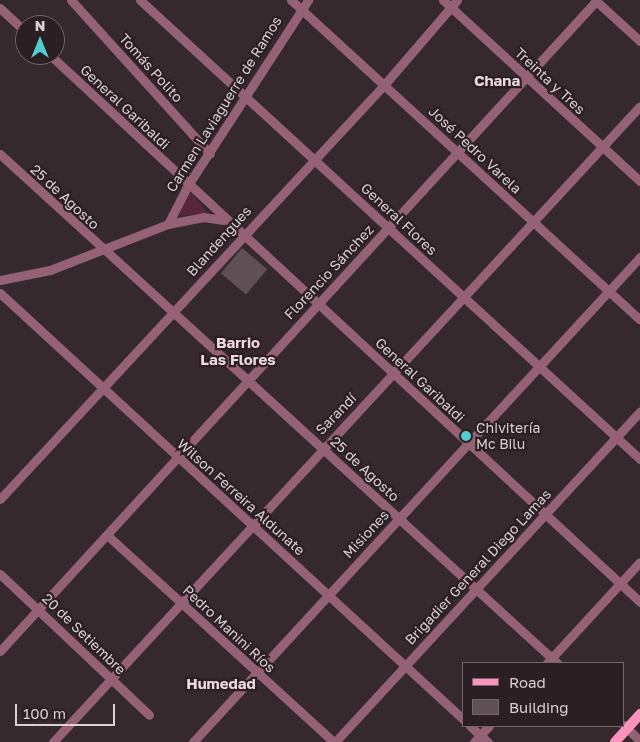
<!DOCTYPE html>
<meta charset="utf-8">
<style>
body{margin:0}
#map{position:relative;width:640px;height:742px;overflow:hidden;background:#36292d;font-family:"Golos Text",sans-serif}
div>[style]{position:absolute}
.green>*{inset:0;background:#59253b}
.building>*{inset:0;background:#5f5055;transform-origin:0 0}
.minor>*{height:9px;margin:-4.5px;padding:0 4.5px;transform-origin:4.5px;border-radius:4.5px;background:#956174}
.major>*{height:10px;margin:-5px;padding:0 5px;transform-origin:5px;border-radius:5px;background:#fd93bc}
.dots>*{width:14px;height:14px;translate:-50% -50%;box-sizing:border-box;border:2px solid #2c1f23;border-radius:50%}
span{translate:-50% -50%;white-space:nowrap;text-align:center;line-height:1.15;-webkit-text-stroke:4.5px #2c1f23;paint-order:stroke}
.street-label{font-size:14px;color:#d9d0d3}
.poi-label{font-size:14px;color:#d9d0d3}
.left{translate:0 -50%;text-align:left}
.neighbourhood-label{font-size:15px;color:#ecdae0;font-weight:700}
.legend{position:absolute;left:462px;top:662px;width:162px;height:65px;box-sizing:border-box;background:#2c1f23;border:1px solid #716669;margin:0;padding:6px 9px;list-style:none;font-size:15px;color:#d9d0d3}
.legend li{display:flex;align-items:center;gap:10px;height:25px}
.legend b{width:25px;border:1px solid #716669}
.north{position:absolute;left:15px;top:15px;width:50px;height:50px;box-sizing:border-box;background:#2c1f23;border:1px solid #716669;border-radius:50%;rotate:0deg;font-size:14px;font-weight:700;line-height:20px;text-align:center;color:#d9d0d3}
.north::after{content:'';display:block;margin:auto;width:18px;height:22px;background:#52cdcf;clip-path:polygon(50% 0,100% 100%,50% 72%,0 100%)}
.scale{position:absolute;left:15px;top:704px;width:100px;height:22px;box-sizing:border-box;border:2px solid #d9d0d3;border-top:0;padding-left:6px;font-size:15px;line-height:18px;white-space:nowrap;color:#d9d0d3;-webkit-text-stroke:4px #2c1f23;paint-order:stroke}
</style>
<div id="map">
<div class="green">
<div style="clip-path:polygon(190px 194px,193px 194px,208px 213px,178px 216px)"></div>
</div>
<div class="building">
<div style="left:242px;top:248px;width:33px;height:33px;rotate:40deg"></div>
</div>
<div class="minor">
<div style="left:71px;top:0;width:207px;rotate:47.9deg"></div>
<div style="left:140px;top:0;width:679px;rotate:42.55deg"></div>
<div style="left:291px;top:0;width:473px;rotate:42.5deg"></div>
<div style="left:443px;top:0;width:268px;rotate:42.6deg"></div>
<div style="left:595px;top:0;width:61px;rotate:42.3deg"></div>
<div style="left:0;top:8px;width:34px;rotate:43deg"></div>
<div style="left:50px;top:55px;width:805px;rotate:42.83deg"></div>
<div style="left:0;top:154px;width:755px;rotate:42.42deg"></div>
<div style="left:168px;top:224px;width:44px;rotate:-62.9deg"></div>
<div style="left:188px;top:185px;width:221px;rotate:-57deg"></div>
<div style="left:0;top:280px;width:51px;rotate:-11.3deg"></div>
<div style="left:50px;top:270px;width:127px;rotate:-21.3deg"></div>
<div style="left:168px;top:224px;width:36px;rotate:-11deg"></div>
<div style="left:203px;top:217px;width:21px;rotate:8deg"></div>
<div style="left:0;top:293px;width:631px;rotate:42.62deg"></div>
<div style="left:0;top:499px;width:565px;rotate:-47.15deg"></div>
<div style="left:384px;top:85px;width:112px;rotate:-49.3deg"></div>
<div style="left:107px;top:535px;width:307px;rotate:42.4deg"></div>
<div style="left:0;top:574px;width:205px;rotate:43.4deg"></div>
<div style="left:0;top:651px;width:883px;rotate:-47.48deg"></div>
<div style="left:547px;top:663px;width:137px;rotate:-47.4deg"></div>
<div style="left:624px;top:725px;width:23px;rotate:45deg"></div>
<div style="left:470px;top:726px;width:24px;rotate:42deg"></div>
<div style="left:53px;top:742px;width:865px;rotate:-47.29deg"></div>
<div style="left:193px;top:742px;width:660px;rotate:-47.33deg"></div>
<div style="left:335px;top:742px;width:450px;rotate:-47.3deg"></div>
<div style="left:474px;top:742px;width:22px;rotate:-47deg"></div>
</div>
<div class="major">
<div style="left:615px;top:742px;width:38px;rotate:-48deg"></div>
</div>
<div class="dots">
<div style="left:466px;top:436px;background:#52cdcf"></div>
</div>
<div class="street-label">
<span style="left:151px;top:68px;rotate:48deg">Tomás Polito</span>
<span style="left:550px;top:81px;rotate:43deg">Treinta y Tres</span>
<span style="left:224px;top:104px;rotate:-58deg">Carmen Laviaguerre de Ramos</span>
<span style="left:125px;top:107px;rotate:43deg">General Garibaldi</span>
<span style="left:475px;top:150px;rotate:43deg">José Pedro Varela</span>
<span style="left:65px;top:197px;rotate:43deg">25 de Agosto</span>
<span style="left:399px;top:219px;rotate:43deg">General Flores</span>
<span style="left:219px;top:241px;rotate:-48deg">Blandengues</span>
<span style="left:329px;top:272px;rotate:-47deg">Florencio Sánchez</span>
<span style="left:420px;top:380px;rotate:43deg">General Garibaldi</span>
<span style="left:336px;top:414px;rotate:-46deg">Sarandí</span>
<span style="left:365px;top:469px;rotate:43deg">25 de Agosto</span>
<span style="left:241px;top:497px;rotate:42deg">Wilson Ferreira Aldunate</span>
<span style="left:366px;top:534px;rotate:-47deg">Misiones</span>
<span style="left:478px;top:567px;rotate:-47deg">Brigadier General Diego Lamas</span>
<span style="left:229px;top:629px;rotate:43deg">Pedro Manini Ríos</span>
<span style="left:84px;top:634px;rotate:44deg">20 de Setiembre</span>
</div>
<div class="poi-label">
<span class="left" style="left:476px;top:436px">Chivitería<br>Mc Bilu</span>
</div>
<div class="neighbourhood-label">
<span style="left:497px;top:81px">Chana</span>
<span style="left:238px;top:351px">Barrio<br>Las Flores</span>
<span style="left:221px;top:684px">Humedad</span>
</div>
<ul class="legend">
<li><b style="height:6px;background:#fd93bc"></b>Road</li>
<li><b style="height:14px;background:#5f5055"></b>Building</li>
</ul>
<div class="north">N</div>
<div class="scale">100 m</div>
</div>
